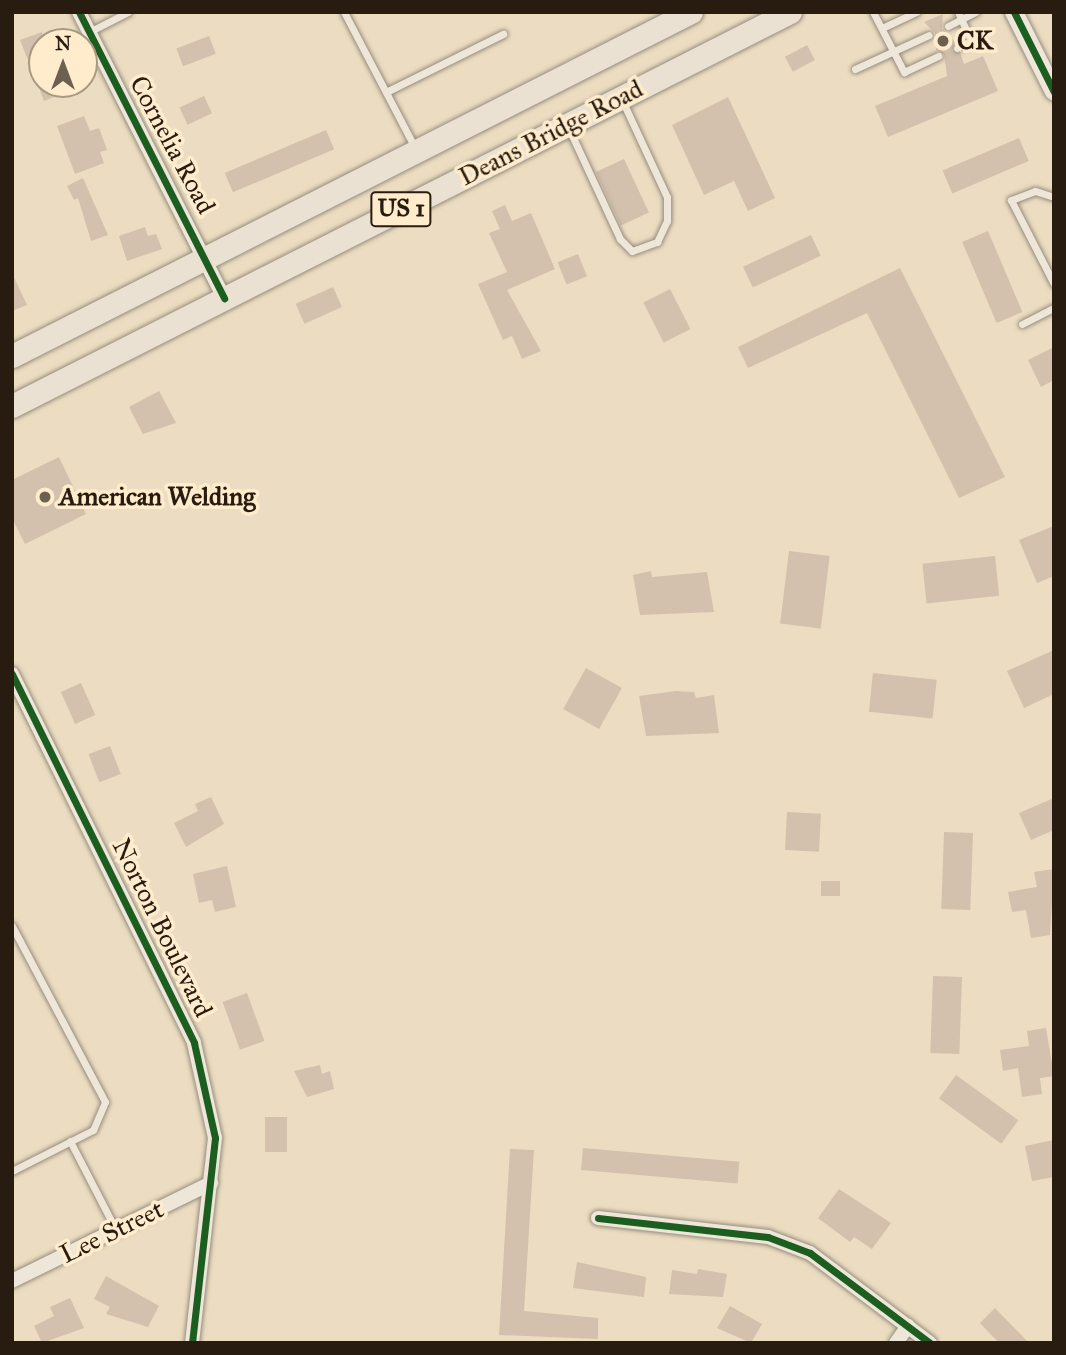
<!DOCTYPE html>
<style>
body{margin:0}
#map{position:relative;width:1066px;height:1355px;overflow:hidden;background:#ecddc2;font-family:"IM FELL Great Primer",serif}
div>[style]{position:absolute}
.building>*{inset:0;background:#d3c0ad;transform-origin:0 0}
.roads{filter:drop-shadow(0 0 2px #978d7d) drop-shadow(0 0 2px #978d7d)}
.service>*{height:7px;margin:-3.5px;padding:0 3.5px;transform-origin:3.5px;border-radius:3.5px;background:#eee6d8}
.minor>*{height:14px;margin:-7px;padding:0 7px;transform-origin:7px;border-radius:7px;background:#eee6d8}
.tertiary>*{height:18px;margin:-9px;padding:0 9px;transform-origin:9px;border-radius:9px;background:#eee6d8}
.trunk>*{height:23px;margin:-11.5px;padding:0 11.5px;transform-origin:11.5px;border-radius:11.5px;background:#eae1d2}
.cycleway>*{height:7px;margin:-3.5px;padding:0 3.5px;transform-origin:3.5px;border-radius:3.5px;background:#1b5e20}
.dots>*{width:19px;height:19px;translate:-50% -50%;box-sizing:border-box;border:4px solid #feeccc;border-radius:50%}
span{translate:-50% -50%;white-space:nowrap;text-align:center;line-height:1.15;-webkit-text-stroke:7px #feeccc;paint-order:stroke}
.shield-label span{padding:2px 5px;background:#feeccc;border:2px solid;border-radius:5px;-webkit-text-stroke-width:0}
.shield-label{font-size:24px;color:#281c11;font-weight:700}
.poi-label{font-size:26px;color:#281c11;font-weight:700}
.left{translate:0 -50%;text-align:left}
.street-label{font-size:26px;color:#281c11}
.frame{position:absolute;inset:0;border:14px solid #281c11;pointer-events:none}
.north{position:absolute;left:28px;top:28px;width:70px;height:70px;box-sizing:border-box;background:#feeccc;border:2px solid #a89981;border-radius:50%;rotate:0deg;font-size:19px;font-weight:700;line-height:28px;text-align:center;color:#281c11}
.north::after{content:'';display:block;margin:auto;width:24px;height:32px;background:#6d604f;clip-path:polygon(50% 0,100% 100%,50% 72%,0 100%)}
</style>
<div id="map">
<div class="building">
<div style="clip-path:polygon(943px 14px,942px 28px,955px 42px,952px 51px,960px 53px,964px 64px,983px 56px,998px 91px,888px 137px,875px 106px,947px 76px,944px 54px,936px 50px,935px 33px,924px 22px)"></div>
<div style="clip-path:polygon(42px 32px,42px 84px,86px 85px,44px 101px,20px 40px)"></div>
<div style="left:209px;top:36px;width:19px;height:35px;rotate:69deg"></div>
<div style="left:807px;top:45px;width:17px;height:25px;rotate:62deg"></div>
<div style="left:204px;top:96px;width:19px;height:27px;rotate:65deg"></div>
<div style="clip-path:polygon(728px 97px,775px 198px,748px 211px,734px 181px,704px 195px,672px 125px)"></div>
<div style="clip-path:polygon(84px 116px,90px 131px,99px 128px,107px 150px,100px 152px,104px 163px,75px 174px,57px 126px)"></div>
<div style="left:326px;top:130px;width:21px;height:110px;rotate:67deg"></div>
<div style="left:1019px;top:138px;width:25px;height:83px;rotate:67deg"></div>
<div style="left:624px;top:159px;width:59px;height:31px;rotate:65deg"></div>
<div style="clip-path:polygon(83px 178px,108px 235px,91px 241px,78px 198px,74px 200px,67px 186px)"></div>
<div style="clip-path:polygon(505px 205px,512px 221px,531px 213px,555px 269px,507px 290px,541px 351px,522px 359px,512px 336px,503px 340px,478px 284px,507px 272px,489px 233px,500px 229px,492px 211px)"></div>
<div style="clip-path:polygon(145px 227px,148px 236px,156px 234px,162px 249px,127px 261px,119px 236px)"></div>
<div style="left:988px;top:231px;width:88px;height:28px;rotate:67deg"></div>
<div style="left:811px;top:235px;width:23px;height:75px;rotate:65deg"></div>
<div style="left:578px;top:254px;width:24px;height:22px;rotate:68deg"></div>
<div style="clip-path:polygon(900px 268px,1005px 477px,959px 498px,867px 313px,748px 368px,738px 347px)"></div>
<div style="clip-path:polygon(12px 273px,27px 305px,12px 311px)"></div>
<div style="left:333px;top:287px;width:22px;height:41px;rotate:66deg"></div>
<div style="left:670px;top:289px;width:45px;height:30px;rotate:63deg"></div>
<div style="clip-path:polygon(1054px 347px,1054px 380px,1041px 387px,1028px 360px)"></div>
<div style="clip-path:polygon(159px 391px,176px 423px,143px 434px,129px 407px)"></div>
<div style="clip-path:polygon(59px 457px,86px 514px,25px 544px,12px 518px,12px 480px)"></div>
<div style="clip-path:polygon(1054px 526px,1054px 576px,1037px 583px,1019px 540px)"></div>
<div style="left:789px;top:551px;width:41px;height:73px;rotate:7deg"></div>
<div style="left:995px;top:556px;width:40px;height:73px;rotate:84deg"></div>
<div style="clip-path:polygon(651px 571px,652px 577px,707px 572px,714px 612px,640px 615px,633px 575px)"></div>
<div style="clip-path:polygon(1054px 650px,1054px 694px,1024px 708px,1007px 671px)"></div>
<div style="left:586px;top:668px;width:41px;height:47px;rotate:29deg"></div>
<div style="left:873px;top:673px;width:64px;height:39px;rotate:6deg"></div>
<div style="left:81px;top:683px;width:35px;height:22px;rotate:66deg"></div>
<div style="clip-path:polygon(676px 691px,694px 692px,696px 698px,714px 695px,719px 733px,646px 736px,639px 696px)"></div>
<div style="left:110px;top:746px;width:30px;height:23px;rotate:69deg"></div>
<div style="clip-path:polygon(211px 797px,224px 824px,186px 847px,174px 823px,198px 811px,195px 804px)"></div>
<div style="clip-path:polygon(1054px 798px,1054px 830px,1031px 840px,1019px 813px)"></div>
<div style="left:787px;top:812px;width:34px;height:38px;rotate:3deg"></div>
<div style="left:944px;top:832px;width:29px;height:77px;rotate:2deg"></div>
<div style="clip-path:polygon(227px 866px,236px 907px,215px 912px,212px 900px,199px 903px,193px 874px)"></div>
<div style="clip-path:polygon(1054px 869px,1050px 935px,1031px 938px,1026px 910px,1012px 912px,1008px 892px,1037px 887px,1034px 872px)"></div>
<div style="left:821px;top:881px;width:19px;height:15px"></div>
<div style="left:933px;top:976px;width:29px;height:77px;rotate:2deg"></div>
<div style="left:247px;top:993px;width:51px;height:26px;rotate:70deg"></div>
<div style="clip-path:polygon(1046px 1028px,1054px 1076px,1040px 1078px,1042px 1094px,1022px 1097px,1018px 1068px,1003px 1071px,1000px 1050px,1029px 1046px,1027px 1031px)"></div>
<div style="clip-path:polygon(320px 1065px,322px 1074px,330px 1071px,334px 1089px,307px 1097px,294px 1071px)"></div>
<div style="left:956px;top:1075px;width:77px;height:29px;rotate:36deg"></div>
<div style="left:265px;top:1117px;width:22px;height:35px"></div>
<div style="clip-path:polygon(1054px 1140px,1054px 1177px,1032px 1181px,1025px 1146px)"></div>
<div style="left:583px;top:1148px;width:157px;height:22px;rotate:5deg"></div>
<div style="clip-path:polygon(510px 1149px,534px 1150px,524px 1311px,598px 1318px,598px 1339px,499px 1335px)"></div>
<div style="clip-path:polygon(839px 1189px,891px 1223px,872px 1249px,854px 1237px,850px 1242px,818px 1218px)"></div>
<div style="clip-path:polygon(577px 1262px,646px 1277px,644px 1297px,573px 1288px)"></div>
<div style="clip-path:polygon(698px 1269px,727px 1274px,723px 1297px,669px 1294px,672px 1270px,697px 1274px)"></div>
<div style="clip-path:polygon(106px 1276px,159px 1306px,148px 1327px,106px 1314px,110px 1307px,94px 1299px)"></div>
<div style="clip-path:polygon(70px 1298px,84px 1328px,42px 1343px,34px 1326px,54px 1316px,50px 1307px)"></div>
<div style="clip-path:polygon(730px 1306px,762px 1324px,751px 1343px,717px 1328px)"></div>
<div style="clip-path:polygon(995px 1308px,1029px 1343px,999px 1343px,980px 1323px)"></div>
</div>
<div class="roads">
<div class="service">
<div style="left:344px;top:12px;width:153px;rotate:62.4deg"></div>
<div style="left:873px;top:12px;width:68px;rotate:62.7deg"></div>
<div style="left:904px;top:72px;width:38px;rotate:-25deg"></div>
<div style="left:948px;top:26px;width:31px;rotate:-27deg"></div>
<div style="left:882px;top:28px;width:38px;rotate:-25deg"></div>
<div style="left:89px;top:32px;width:44px;rotate:-27.1deg"></div>
<div style="left:957px;top:48px;width:16px;rotate:-27deg"></div>
<div style="left:971px;top:41px;width:32px;rotate:-114deg"></div>
<div style="left:855px;top:69px;width:81px;rotate:-24.7deg"></div>
<div style="left:386px;top:92px;width:131px;rotate:-26.4deg"></div>
<div style="left:569px;top:129px;width:121px;rotate:65.1deg"></div>
<div style="left:620px;top:239px;width:17px;rotate:45deg"></div>
<div style="left:632px;top:251px;width:27px;rotate:-20deg"></div>
<div style="left:657px;top:242px;width:23px;rotate:-65deg"></div>
<div style="left:667px;top:221px;width:24px;rotate:-90deg"></div>
<div style="left:667px;top:197px;width:105px;rotate:-114.9deg"></div>
<div style="left:1054px;top:197px;width:20px;rotate:-162deg"></div>
<div style="left:1035px;top:191px;width:26px;rotate:159deg"></div>
<div style="left:1011px;top:200px;width:94px;rotate:62.9deg"></div>
<div style="left:1022px;top:324px;width:36px;rotate:-27deg"></div>
<div style="left:12px;top:926px;width:199px;rotate:62.1deg"></div>
<div style="left:105px;top:1102px;width:30px;rotate:113deg"></div>
<div style="left:93px;top:1130px;width:91px;rotate:153.2deg"></div>
<div style="left:70px;top:1141px;width:100px;rotate:62.7deg"></div>
</div>
<div class="minor">
<div style="left:79px;top:12px;width:321px;rotate:63.1deg"></div>
<div style="left:12px;top:674px;width:411px;rotate:63.7deg"></div>
<div style="left:194px;top:1043px;width:97px;rotate:77.5deg"></div>
<div style="left:215px;top:1138px;width:206px;rotate:96.4deg"></div>
<div style="left:598px;top:1218px;width:171px;rotate:6.4deg"></div>
<div style="left:768px;top:1237px;width:45px;rotate:20.9deg"></div>
<div style="left:810px;top:1253px;width:150px;rotate:36.9deg"></div>
<div style="left:12px;top:1281px;width:222px;rotate:-26.2deg"></div>
<div style="left:896px;top:1343px;width:21px;rotate:-55deg"></div>
</div>
<div class="tertiary">
<div style="left:1014px;top:12px;width:89px;rotate:63.4deg"></div>
</div>
<div class="trunk">
<div style="left:12px;top:356px;width:761px;rotate:-26.87deg"></div>
<div style="left:12px;top:406px;width:872px;rotate:-26.86deg"></div>
</div>
</div>
<div class="cycleway">
<div style="left:79px;top:12px;width:321px;rotate:63.1deg"></div>
<div style="left:1014px;top:12px;width:89px;rotate:63.4deg"></div>
<div style="left:12px;top:674px;width:411px;rotate:63.7deg"></div>
<div style="left:194px;top:1043px;width:97px;rotate:77.5deg"></div>
<div style="left:215px;top:1138px;width:206px;rotate:96.4deg"></div>
<div style="left:598px;top:1218px;width:171px;rotate:6.4deg"></div>
<div style="left:768px;top:1237px;width:45px;rotate:20.9deg"></div>
<div style="left:810px;top:1253px;width:150px;rotate:36.9deg"></div>
</div>
<div class="dots">
<div style="left:943px;top:41px;background:#6d604f"></div>
<div style="left:45px;top:497px;background:#6d604f"></div>
</div>
<div class="shield-label">
<span style="left:401px;top:209px">US 1</span>
</div>
<div class="poi-label">
<span class="left" style="left:957px;top:41px">CK</span>
<span class="left" style="left:59px;top:497px">American Welding</span>
</div>
<div class="street-label">
<span style="left:551px;top:133px;rotate:-27deg">Deans Bridge Road</span>
<span style="left:172px;top:145px;rotate:62deg">Cornelia Road</span>
<span style="left:162px;top:928px;rotate:64deg">Norton Boulevard</span>
<span style="left:112px;top:1232px;rotate:-26deg">Lee Street</span>
</div>
<div class="frame"></div>
<div class="north">N</div>
</div>
